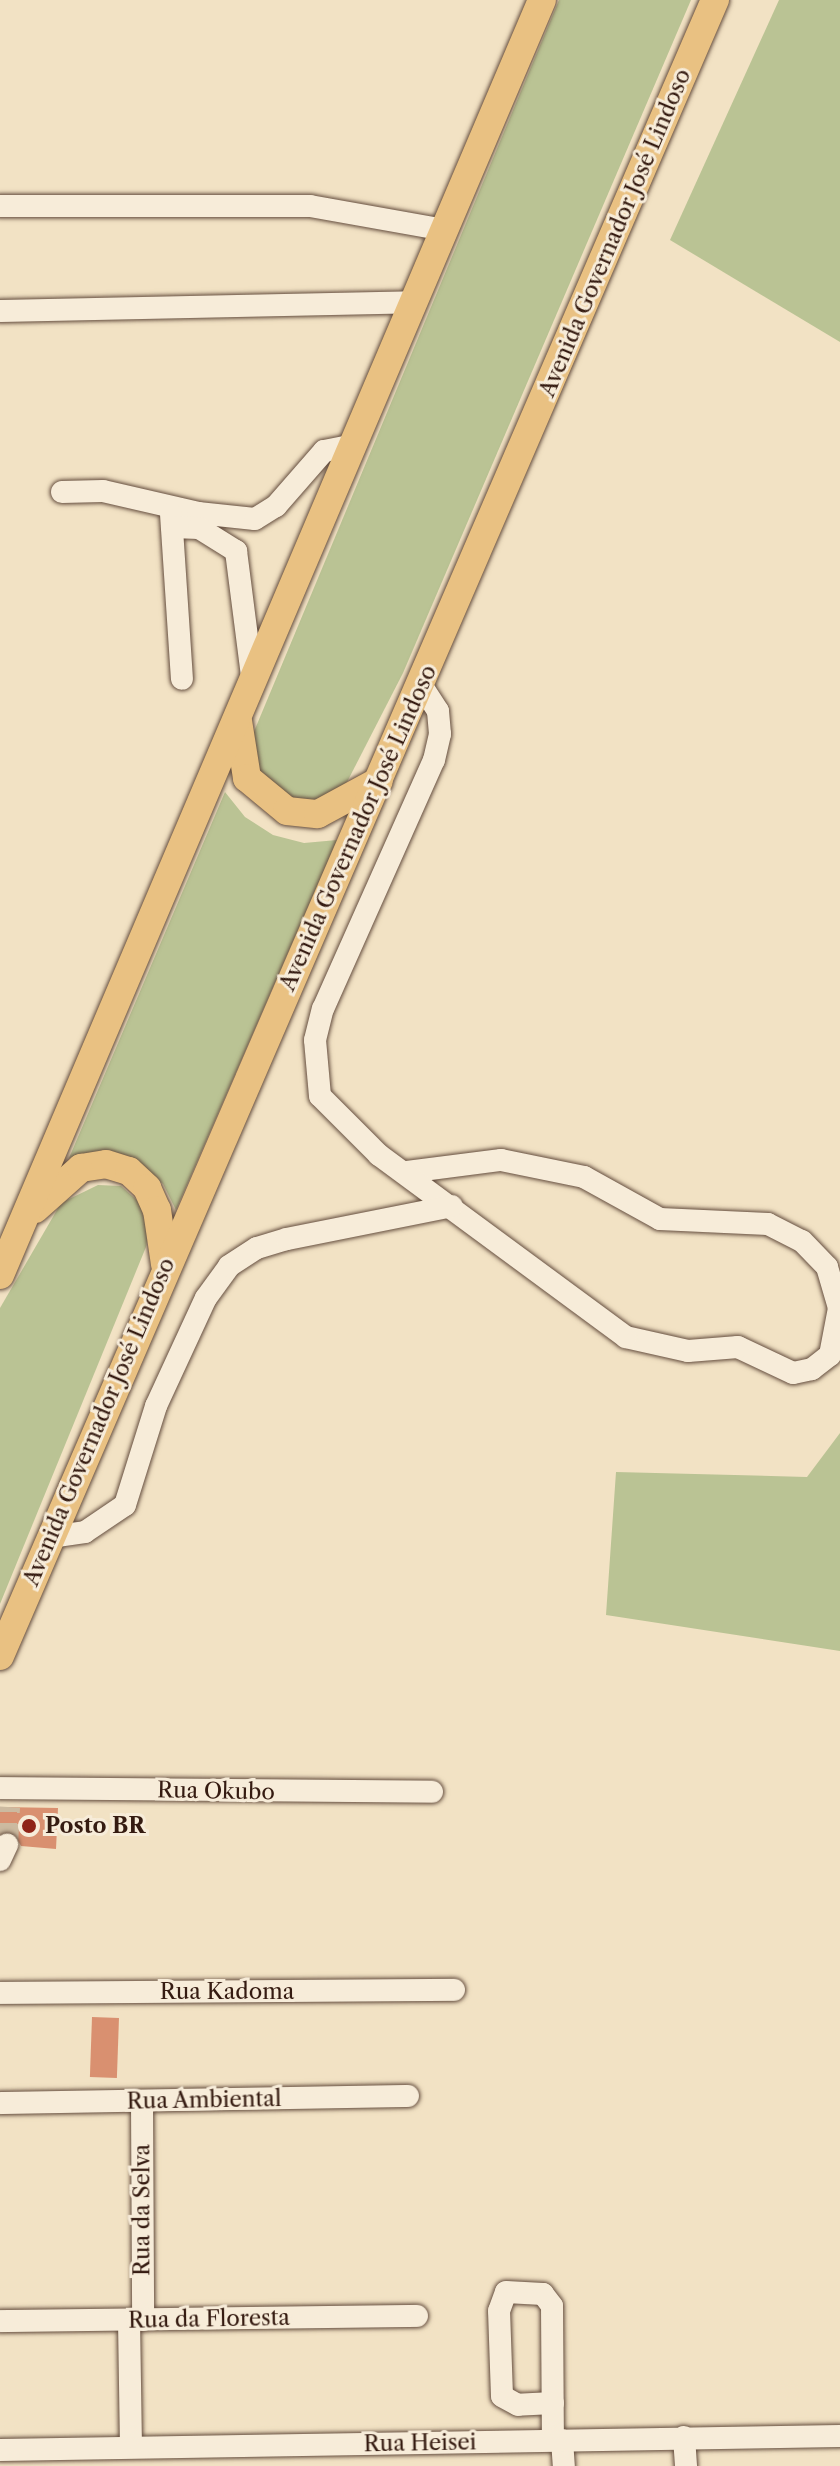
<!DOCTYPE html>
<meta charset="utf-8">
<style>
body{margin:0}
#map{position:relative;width:840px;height:2466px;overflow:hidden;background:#f2e2c4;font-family:"Libre Caslon Text",serif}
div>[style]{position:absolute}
.green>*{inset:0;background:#bac394}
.building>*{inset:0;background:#d99070;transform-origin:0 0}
.minor-tunnel>*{height:22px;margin-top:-11px;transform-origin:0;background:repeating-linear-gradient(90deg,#ccbaa0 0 22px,transparent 0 33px)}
.roads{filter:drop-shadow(0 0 2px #644d3e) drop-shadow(0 0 2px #644d3e)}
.minor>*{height:22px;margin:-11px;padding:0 11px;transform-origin:11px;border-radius:11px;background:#f7ecd9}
.major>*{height:28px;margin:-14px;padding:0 14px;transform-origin:14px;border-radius:14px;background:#e9c182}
.dots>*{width:22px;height:22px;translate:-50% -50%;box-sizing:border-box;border:4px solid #f7ecd9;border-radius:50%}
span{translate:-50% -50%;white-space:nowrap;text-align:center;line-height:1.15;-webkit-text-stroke:6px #f7ecd9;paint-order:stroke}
.street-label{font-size:22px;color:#351b11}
.poi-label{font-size:22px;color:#351b11;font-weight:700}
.left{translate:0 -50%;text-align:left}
</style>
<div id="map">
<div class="green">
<div style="clip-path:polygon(559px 0,691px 0,403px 673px,344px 788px,335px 795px,299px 803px,260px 779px,253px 734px)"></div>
<div style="clip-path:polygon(779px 0,840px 0,840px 342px,670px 240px)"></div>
<div style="clip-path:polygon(225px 792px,245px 817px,273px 835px,304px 843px,337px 840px,176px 1210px,163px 1184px,141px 1165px,83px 1154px,69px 1158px)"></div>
<div style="clip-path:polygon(98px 1185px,121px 1186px,140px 1203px,148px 1236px,146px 1247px,0 1604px,0 1308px,61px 1203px)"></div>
<div style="clip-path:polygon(840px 1433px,840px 1651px,606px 1615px,616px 1472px,807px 1477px)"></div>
</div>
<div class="building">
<div style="clip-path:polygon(0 1807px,58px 1808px,56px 1849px,21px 1846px,14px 1833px,0 1833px)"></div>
<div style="left:92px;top:2017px;width:27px;height:60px;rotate:2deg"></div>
</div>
<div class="minor-tunnel">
<div style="left:7px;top:1845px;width:38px;rotate:-87deg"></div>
</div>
<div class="roads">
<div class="minor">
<div style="left:0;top:206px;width:310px"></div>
<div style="left:310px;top:206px;width:137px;rotate:10.1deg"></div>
<div style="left:0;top:311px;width:415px;rotate:-1.2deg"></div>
<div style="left:62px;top:492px;width:41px;rotate:-1.4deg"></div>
<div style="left:103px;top:491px;width:98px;rotate:13deg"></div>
<div style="left:198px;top:513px;width:57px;rotate:6deg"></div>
<div style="left:255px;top:519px;width:25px;rotate:-32deg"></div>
<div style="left:276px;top:506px;width:73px;rotate:-48.9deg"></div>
<div style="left:324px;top:451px;width:31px;rotate:-11deg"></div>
<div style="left:171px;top:514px;width:165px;rotate:86.2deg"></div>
<div style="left:172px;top:527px;width:27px;rotate:2deg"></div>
<div style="left:199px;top:528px;width:44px;rotate:31.9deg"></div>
<div style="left:236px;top:551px;width:133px;rotate:82.7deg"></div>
<div style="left:407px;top:1172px;width:95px;rotate:-7.3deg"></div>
<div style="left:501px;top:1160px;width:85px;rotate:11.6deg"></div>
<div style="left:584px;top:1177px;width:87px;rotate:28.9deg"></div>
<div style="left:660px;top:1219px;width:108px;rotate:2.7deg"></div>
<div style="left:768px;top:1224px;width:38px;rotate:27deg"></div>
<div style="left:802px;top:1241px;width:36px;rotate:46deg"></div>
<div style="left:827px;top:1267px;width:43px;rotate:73.7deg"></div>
<div style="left:839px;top:1308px;width:48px;rotate:100.8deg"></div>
<div style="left:830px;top:1355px;width:23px;rotate:142deg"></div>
<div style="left:812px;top:1369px;width:19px;rotate:168deg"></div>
<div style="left:793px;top:1373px;width:61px;rotate:-154.7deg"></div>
<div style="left:738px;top:1347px;width:50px;rotate:175.4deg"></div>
<div style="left:688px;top:1351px;width:64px;rotate:-167.3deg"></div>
<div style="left:626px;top:1337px;width:307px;rotate:-143.6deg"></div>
<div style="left:379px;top:1155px;width:83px;rotate:-135deg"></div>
<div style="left:320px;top:1096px;width:56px;rotate:-95.1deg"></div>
<div style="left:315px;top:1040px;width:32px;rotate:-76deg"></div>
<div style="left:323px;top:1009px;width:273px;rotate:-66deg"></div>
<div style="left:434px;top:760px;width:27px;rotate:-77deg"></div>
<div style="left:440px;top:734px;width:23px;rotate:-95deg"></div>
<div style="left:438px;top:711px;width:31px;rotate:-123deg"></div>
<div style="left:50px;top:1537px;width:35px;rotate:-8deg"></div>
<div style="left:85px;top:1532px;width:48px;rotate:-34deg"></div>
<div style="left:125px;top:1505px;width:104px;rotate:-72.6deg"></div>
<div style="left:156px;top:1406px;width:119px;rotate:-65.2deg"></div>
<div style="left:206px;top:1298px;width:39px;rotate:-54deg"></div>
<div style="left:229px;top:1266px;width:33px;rotate:-33deg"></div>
<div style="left:257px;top:1248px;width:31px;rotate:-17deg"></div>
<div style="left:287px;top:1239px;width:168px;rotate:-11.3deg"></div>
<div style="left:0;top:1788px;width:432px;rotate:0.5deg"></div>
<div style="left:0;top:1860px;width:17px;rotate:-65deg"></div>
<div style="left:0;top:1993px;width:454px;rotate:-0.4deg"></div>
<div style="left:142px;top:2101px;width:219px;rotate:89.7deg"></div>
<div style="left:0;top:2103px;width:408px;rotate:-1deg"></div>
<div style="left:129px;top:2320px;width:127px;rotate:89.1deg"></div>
<div style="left:0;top:2321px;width:417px;rotate:-0.7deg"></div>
<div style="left:553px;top:2403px;width:35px;rotate:177deg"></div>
<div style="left:518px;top:2405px;width:18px;rotate:-151deg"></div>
<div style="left:502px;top:2396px;width:85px;rotate:-92deg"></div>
<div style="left:499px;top:2311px;width:20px;rotate:-70deg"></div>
<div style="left:506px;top:2292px;width:37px;rotate:3deg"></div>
<div style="left:543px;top:2294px;width:15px;rotate:53deg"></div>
<div style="left:552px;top:2306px;width:134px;rotate:89.6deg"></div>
<div style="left:684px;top:2437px;width:29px;rotate:86deg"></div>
<div style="left:562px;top:2440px;width:26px;rotate:86deg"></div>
<div style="left:0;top:2450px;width:840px;rotate:-0.95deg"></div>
</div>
<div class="major">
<div style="left:238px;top:721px;width:58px;rotate:81deg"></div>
<div style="left:247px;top:778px;width:52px;rotate:39.5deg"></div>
<div style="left:287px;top:811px;width:31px;rotate:6deg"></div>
<div style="left:318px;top:814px;width:69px;rotate:-28.4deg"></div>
<div style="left:35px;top:1209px;width:62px;rotate:-41.7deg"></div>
<div style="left:81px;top:1168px;width:25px;rotate:-9deg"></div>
<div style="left:106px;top:1164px;width:24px;rotate:17deg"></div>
<div style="left:129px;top:1171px;width:25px;rotate:43deg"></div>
<div style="left:147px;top:1188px;width:24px;rotate:66deg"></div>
<div style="left:157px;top:1210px;width:55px;rotate:81.6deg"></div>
<div style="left:0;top:1275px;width:1385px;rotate:-66.97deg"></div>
<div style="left:0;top:1656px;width:1804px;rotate:-66.65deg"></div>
</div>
</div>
<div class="dots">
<div style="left:29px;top:1826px;background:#8f2418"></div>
</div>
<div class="street-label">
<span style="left:615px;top:233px;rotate:-67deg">Avenida Governador José Lindoso</span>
<span style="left:358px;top:828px;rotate:-66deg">Avenida Governador José Lindoso</span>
<span style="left:99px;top:1422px;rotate:-67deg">Avenida Governador José Lindoso</span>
<span style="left:216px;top:1791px;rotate:1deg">Rua Okubo</span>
<span style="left:227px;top:1992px">Rua Kadoma</span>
<span style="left:204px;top:2100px;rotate:-1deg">Rua Ambiental</span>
<span style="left:142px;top:2210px;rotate:-90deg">Rua da Selva</span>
<span style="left:209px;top:2319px;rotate:-1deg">Rua da Floresta</span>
<span style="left:420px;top:2443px;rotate:-1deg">Rua Heisei</span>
</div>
<div class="poi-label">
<span class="left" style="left:45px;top:1826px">Posto BR</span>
</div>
</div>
